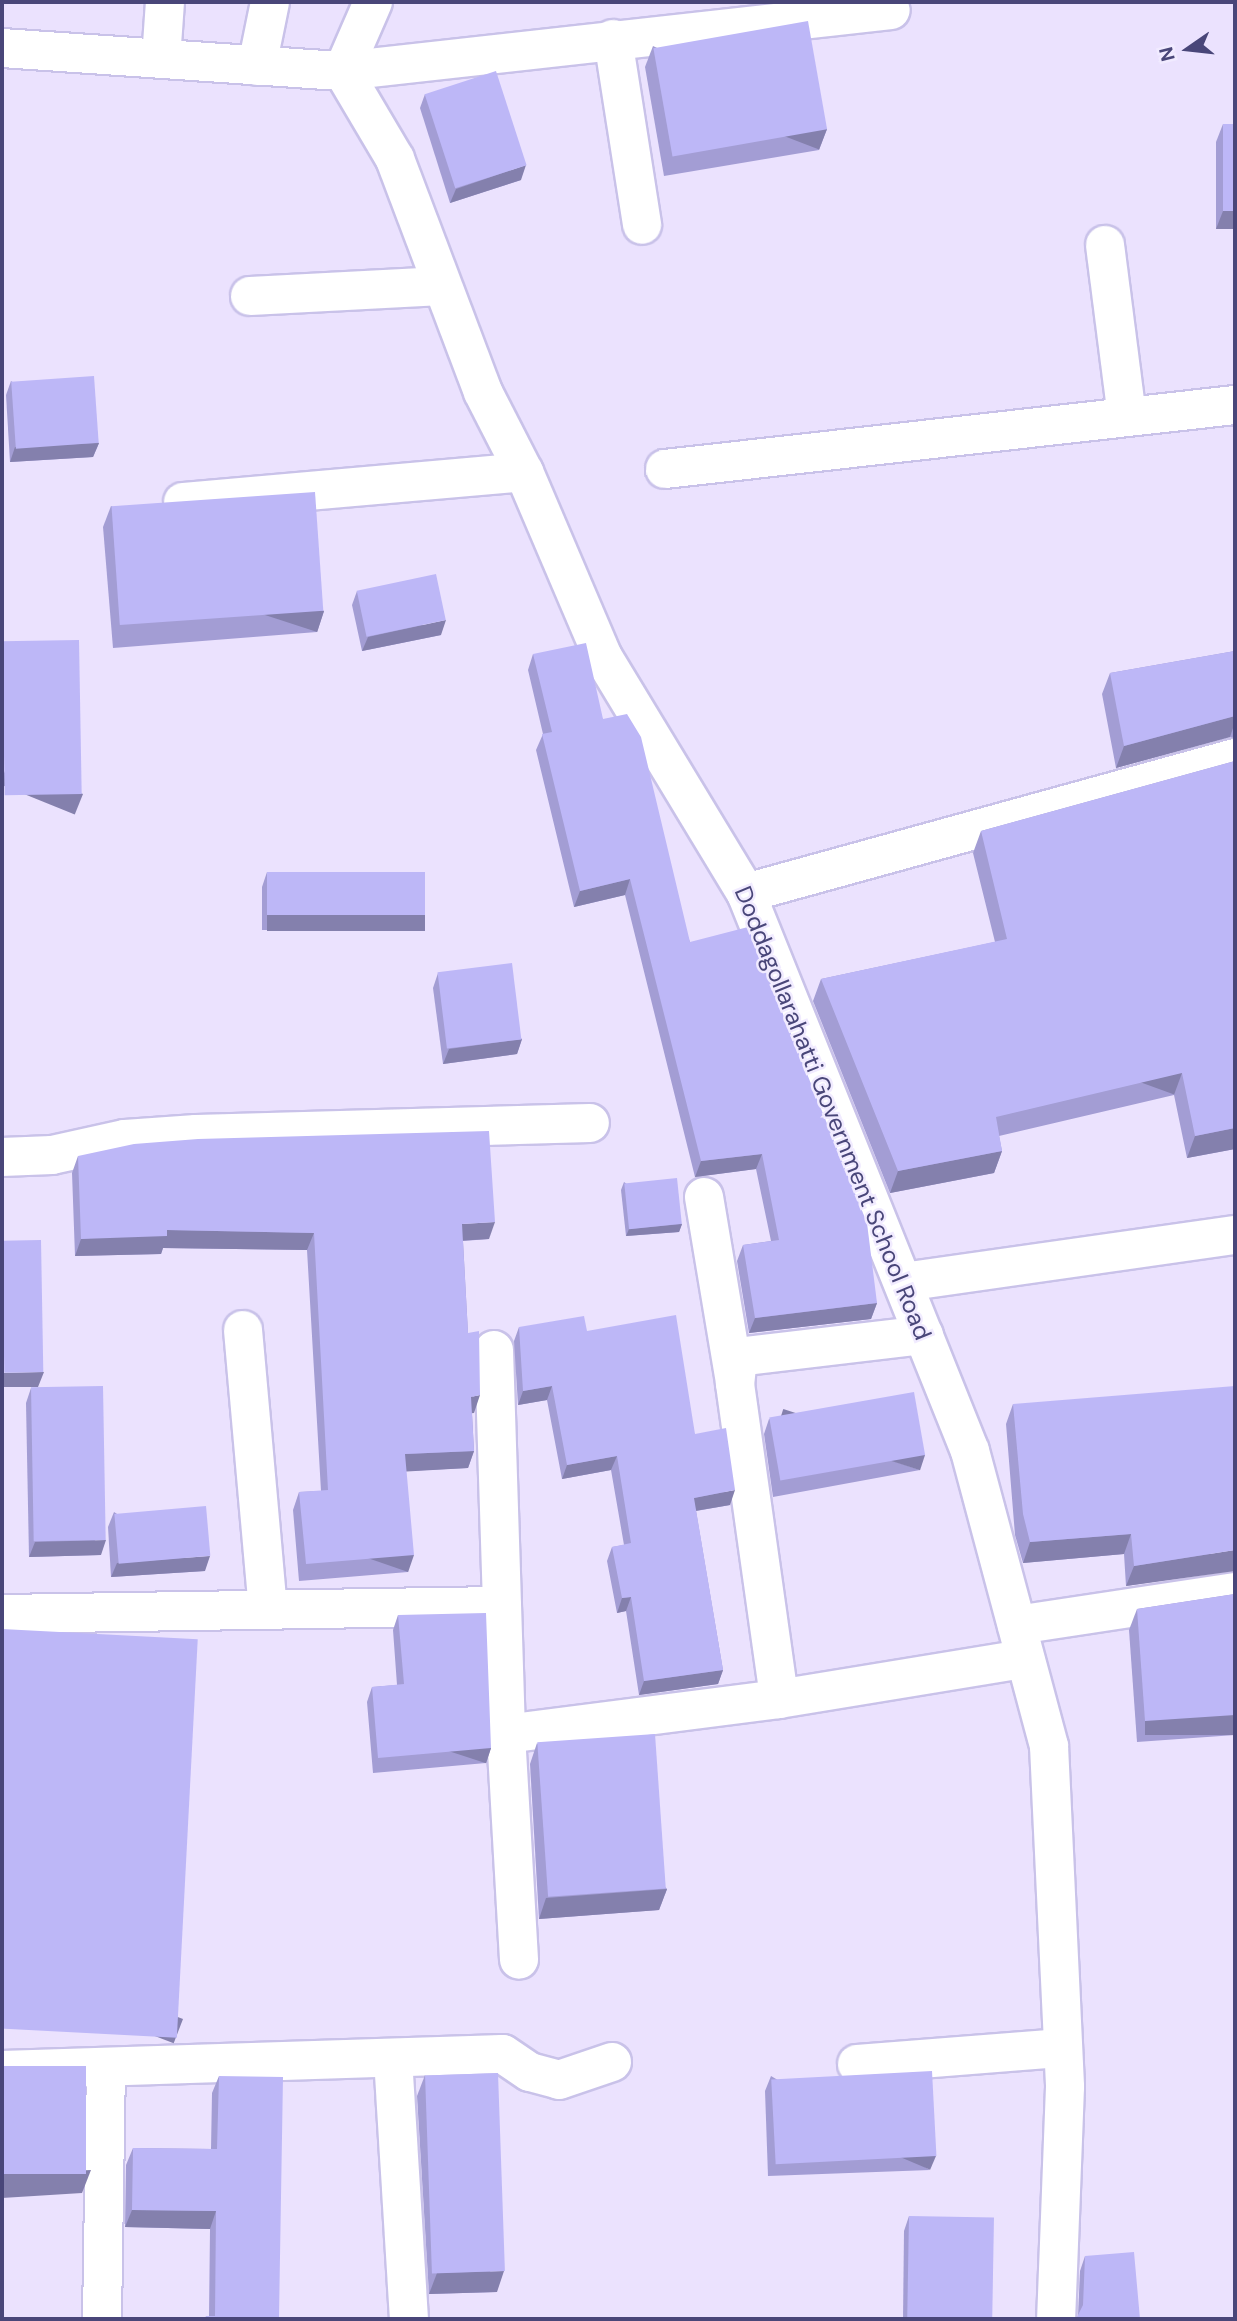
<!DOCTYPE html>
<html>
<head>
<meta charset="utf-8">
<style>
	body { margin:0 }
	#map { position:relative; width:1237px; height:2321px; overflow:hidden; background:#ebe2fe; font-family:"DM Sans",sans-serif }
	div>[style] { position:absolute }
	.roads { filter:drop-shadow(2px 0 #c9c2e9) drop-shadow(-2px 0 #c9c2e9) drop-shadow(0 2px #c9c2e9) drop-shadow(0 -2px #c9c2e9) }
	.minor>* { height:38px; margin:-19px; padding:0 19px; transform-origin:19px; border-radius:19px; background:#fff }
	.wall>* { inset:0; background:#a39dd4 }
	.shaded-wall>* { inset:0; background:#8480ad; transform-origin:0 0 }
	.building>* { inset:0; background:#bdb7f7; transform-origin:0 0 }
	span { translate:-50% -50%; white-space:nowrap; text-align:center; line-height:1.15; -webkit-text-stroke:5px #f1ebff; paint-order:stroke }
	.street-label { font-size:24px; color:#494679 }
	.frame { position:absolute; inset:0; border:4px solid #494679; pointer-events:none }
	.north { position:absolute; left:1153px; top:14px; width:70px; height:70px; -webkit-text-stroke:5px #f1ebff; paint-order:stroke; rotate:256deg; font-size:19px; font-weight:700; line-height:28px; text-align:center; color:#494679 }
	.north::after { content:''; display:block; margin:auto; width:24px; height:32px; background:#494679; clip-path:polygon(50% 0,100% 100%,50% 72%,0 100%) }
</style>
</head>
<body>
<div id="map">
	<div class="roads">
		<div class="minor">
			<div style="left:373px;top:2px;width:75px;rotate:113.5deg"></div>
			<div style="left:343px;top:71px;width:551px;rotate:-6.35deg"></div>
			<div style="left:613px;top:39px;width:188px;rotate:81.1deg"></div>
			<div style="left:2px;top:48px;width:342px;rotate:3.9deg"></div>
			<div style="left:343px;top:71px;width:102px;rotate:59.4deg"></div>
			<div style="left:395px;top:159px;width:249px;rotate:69.3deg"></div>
			<div style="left:483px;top:392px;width:90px;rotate:62.9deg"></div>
			<div style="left:524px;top:472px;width:201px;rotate:66.9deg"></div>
			<div style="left:603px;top:657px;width:276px;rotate:58.8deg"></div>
			<div style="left:746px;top:893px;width:601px;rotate:68.13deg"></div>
			<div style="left:970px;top:1451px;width:305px;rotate:75deg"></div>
			<div style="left:1049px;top:1746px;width:341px;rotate:87.3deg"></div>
			<div style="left:1065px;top:2087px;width:232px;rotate:92.2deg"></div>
			<div style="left:161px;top:59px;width:57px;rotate:-86deg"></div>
			<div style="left:257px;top:66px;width:65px;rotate:-78.5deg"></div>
			<div style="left:1105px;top:245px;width:173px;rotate:82.7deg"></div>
			<div style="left:250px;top:296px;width:192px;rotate:-3deg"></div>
			<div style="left:665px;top:469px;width:574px;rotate:-6.41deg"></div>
			<div style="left:183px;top:502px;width:342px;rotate:-5deg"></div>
			<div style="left:746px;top:893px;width:507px;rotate:-15.43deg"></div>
			<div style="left:2px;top:1157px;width:50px;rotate:-2.3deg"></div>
			<div style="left:52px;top:1155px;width:75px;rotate:-12.4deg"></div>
			<div style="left:125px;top:1139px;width:71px;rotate:-4deg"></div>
			<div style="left:196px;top:1134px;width:394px;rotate:-1.6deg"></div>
			<div style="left:704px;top:1197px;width:188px;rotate:80.5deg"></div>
			<div style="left:904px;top:1282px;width:334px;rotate:-8.1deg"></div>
			<div style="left:243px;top:1330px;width:280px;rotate:84.9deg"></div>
			<div style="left:924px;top:1335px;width:187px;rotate:173.3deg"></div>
			<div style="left:738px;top:1357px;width:27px;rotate:96deg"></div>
			<div style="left:735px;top:1384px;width:318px;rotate:82deg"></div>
			<div style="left:779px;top:1699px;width:248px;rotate:-9.3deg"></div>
			<div style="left:494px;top:1350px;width:384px;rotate:88.2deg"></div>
			<div style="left:506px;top:1734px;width:226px;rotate:86.7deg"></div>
			<div style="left:2px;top:1614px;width:500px;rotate:-0.92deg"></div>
			<div style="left:1017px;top:1625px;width:220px;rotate:-8.6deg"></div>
			<div style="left:506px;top:1734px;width:275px;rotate:-7.3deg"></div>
			<div style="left:393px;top:2058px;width:261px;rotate:86.5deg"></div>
			<div style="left:857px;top:2064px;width:206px;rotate:-4.5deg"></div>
			<div style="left:2px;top:2070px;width:501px;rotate:-1.83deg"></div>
			<div style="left:503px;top:2054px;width:32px;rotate:34deg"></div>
			<div style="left:530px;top:2072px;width:30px;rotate:15deg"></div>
			<div style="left:559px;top:2080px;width:56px;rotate:-18.8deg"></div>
			<div style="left:102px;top:2319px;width:250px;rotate:-89.1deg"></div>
		</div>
	</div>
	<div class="wall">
		<div style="clip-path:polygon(653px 46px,827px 129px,819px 150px,664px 176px,645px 67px)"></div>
		<div style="clip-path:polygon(425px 94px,521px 180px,450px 203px,420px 108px)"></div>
		<div style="clip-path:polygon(1223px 124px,1235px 229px,1216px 229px,1216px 142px)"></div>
		<div style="clip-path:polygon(11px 381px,99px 443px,93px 457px,10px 462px,6px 395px)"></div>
		<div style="clip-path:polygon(111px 506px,324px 611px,317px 632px,113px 648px,103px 527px)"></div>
		<div style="clip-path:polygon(357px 591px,441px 635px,362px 651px,352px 605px)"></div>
		<div style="clip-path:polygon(1235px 651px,1235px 738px,1230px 737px,1116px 768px,1102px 694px,1110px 673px)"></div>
		<div style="clip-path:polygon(533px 654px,603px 719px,690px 942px,877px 1303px,871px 1319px,749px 1333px,737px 1261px,743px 1245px,771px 1241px,756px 1169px,695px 1177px,625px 895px,574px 907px,536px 750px,543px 734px,528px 670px)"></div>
		<div style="clip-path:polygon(1235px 761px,1235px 1149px,1187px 1158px,1174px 1095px,999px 1136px,1002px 1151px,994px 1173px,890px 1193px,813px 1001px,821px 979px,995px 942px,973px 853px,981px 831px)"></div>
		<div style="clip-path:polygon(267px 872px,419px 930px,262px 930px,262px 887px)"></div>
		<div style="clip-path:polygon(438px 973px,522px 1039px,517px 1054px,443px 1064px,433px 988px)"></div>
		<div style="clip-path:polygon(78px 1156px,489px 1239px,463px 1241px,468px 1333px,474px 1413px,472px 1413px,474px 1451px,468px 1468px,406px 1471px,408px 1572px,299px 1581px,293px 1510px,299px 1492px,321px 1491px,307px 1250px,163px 1248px,161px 1254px,75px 1256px,72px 1173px)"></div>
		<div style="clip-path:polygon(624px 1182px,682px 1224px,679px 1232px,626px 1236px,621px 1190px)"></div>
		<div style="clip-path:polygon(519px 1327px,587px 1331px,695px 1434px,730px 1505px,696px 1511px,723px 1670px,718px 1684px,639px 1695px,626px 1611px,617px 1613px,607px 1561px,612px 1547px,624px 1545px,611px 1470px,562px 1479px,547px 1400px,518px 1405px,514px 1341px)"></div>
		<div style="clip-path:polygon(31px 1388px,101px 1555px,29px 1557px,26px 1403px)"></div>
		<div style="clip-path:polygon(1013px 1404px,1232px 1570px,1126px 1586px,1124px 1554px,1023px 1563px,1015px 1535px,1006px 1424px)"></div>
		<div style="clip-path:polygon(769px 1419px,920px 1470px,773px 1497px,764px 1434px)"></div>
		<div style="clip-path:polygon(114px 1512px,205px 1571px,111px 1577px,108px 1527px)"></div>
		<div style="clip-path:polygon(1235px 1594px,1235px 1735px,1137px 1742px,1129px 1630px,1137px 1609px)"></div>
		<div style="clip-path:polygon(398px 1615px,491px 1748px,486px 1763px,373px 1773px,367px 1702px,372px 1687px,397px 1685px,393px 1630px)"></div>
		<div style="clip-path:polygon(537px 1743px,667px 1889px,659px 1910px,539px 1919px,530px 1764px)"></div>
		<div style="clip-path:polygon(425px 2075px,497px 2292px,429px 2294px,417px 2096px)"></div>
		<div style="clip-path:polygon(219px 2076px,279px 2317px,357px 2319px,205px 2319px,206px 2316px,209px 2316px,210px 2229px,125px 2227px,126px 2165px,133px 2148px,211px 2149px,212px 2093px)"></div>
		<div style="clip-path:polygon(771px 2076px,930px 2170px,768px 2176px,765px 2091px)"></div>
		<div style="clip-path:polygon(909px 2216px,992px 2319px,903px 2319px,904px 2231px)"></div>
		<div style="clip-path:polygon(1085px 2256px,1140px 2319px,1078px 2316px,1080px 2271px)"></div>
	</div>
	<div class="shaded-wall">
		<div style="left:827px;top:129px;width:22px;height:157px;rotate:111deg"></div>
		<div style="clip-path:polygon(526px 165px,521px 180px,450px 203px,456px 189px)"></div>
		<div style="clip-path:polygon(1223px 211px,1235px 211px,1235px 229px,1216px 229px)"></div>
		<div style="clip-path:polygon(99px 443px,93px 457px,10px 462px,15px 447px)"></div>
		<div style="left:324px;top:611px;width:22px;height:205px;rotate:108deg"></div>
		<div style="clip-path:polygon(446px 620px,441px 635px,362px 651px,368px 637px)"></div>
		<div style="clip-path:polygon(1235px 716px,1235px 722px,1230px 737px,1116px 768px,1124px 746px)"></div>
		<div style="left:83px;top:794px;width:22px;height:81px;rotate:112deg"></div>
		<div style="clip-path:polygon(630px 879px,625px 895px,574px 907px,580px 891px)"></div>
		<div style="left:267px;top:915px;width:158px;height:16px"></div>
		<div style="clip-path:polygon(522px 1039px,517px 1054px,443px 1064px,449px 1049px)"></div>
		<div style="left:1182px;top:1073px;width:23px;height:191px;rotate:110deg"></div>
		<div style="clip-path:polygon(1235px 1128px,1235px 1149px,1187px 1158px,1195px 1136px)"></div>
		<div style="clip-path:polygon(1002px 1151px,994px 1173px,890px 1193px,898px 1171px)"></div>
		<div style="clip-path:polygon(762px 1154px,756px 1169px,695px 1177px,701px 1161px)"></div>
		<div style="clip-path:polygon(495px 1222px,489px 1239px,456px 1241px,462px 1224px)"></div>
		<div style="clip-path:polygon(682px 1224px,679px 1232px,626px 1236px,629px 1229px)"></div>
		<div style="clip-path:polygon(167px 1230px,314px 1233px,307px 1250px,163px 1248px,161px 1254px,75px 1256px,81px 1239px)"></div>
		<div style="clip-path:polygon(877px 1303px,871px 1319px,749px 1333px,755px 1318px)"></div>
		<div style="clip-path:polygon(44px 1372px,38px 1387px,2px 1387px,2px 1373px)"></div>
		<div style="clip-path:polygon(552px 1386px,547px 1400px,518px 1405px,523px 1391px)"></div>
		<div style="clip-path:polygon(480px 1395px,474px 1413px,465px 1414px,471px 1397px)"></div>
		<div style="clip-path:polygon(474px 1451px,468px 1468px,398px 1472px,405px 1454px)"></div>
		<div style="left:925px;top:1455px;width:16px;height:149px;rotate:108deg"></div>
		<div style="clip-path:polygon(617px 1456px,611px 1470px,562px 1479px,567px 1465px)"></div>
		<div style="clip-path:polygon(735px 1490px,730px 1505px,689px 1512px,694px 1498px)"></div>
		<div style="clip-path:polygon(1131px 1534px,1124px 1554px,1023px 1563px,1030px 1542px)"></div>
		<div style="clip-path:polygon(106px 1540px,101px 1555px,29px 1557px,35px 1542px)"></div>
		<div style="clip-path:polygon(1235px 1550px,1235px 1571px,1126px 1586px,1134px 1566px)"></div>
		<div style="left:414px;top:1555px;width:18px;height:108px;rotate:109deg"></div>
		<div style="clip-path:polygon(210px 1556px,205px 1571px,111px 1577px,117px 1563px)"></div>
		<div style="clip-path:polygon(631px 1597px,626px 1611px,617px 1613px,622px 1598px)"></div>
		<div style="clip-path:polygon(723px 1670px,718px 1684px,639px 1695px,644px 1681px)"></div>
		<div style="left:1235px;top:1715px;width:20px;height:90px;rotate:90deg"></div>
		<div style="left:491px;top:1748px;width:16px;height:113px;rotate:108deg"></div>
		<div style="clip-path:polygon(667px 1889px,659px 1910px,539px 1919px,546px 1898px)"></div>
		<div style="left:183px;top:2019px;width:26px;height:181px;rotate:111deg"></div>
		<div style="left:936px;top:2156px;width:15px;height:162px;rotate:113deg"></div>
		<div style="clip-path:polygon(91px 2170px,82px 2193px,2px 2198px,2px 2174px)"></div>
		<div style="clip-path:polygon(132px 2210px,216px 2211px,210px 2229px,125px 2227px)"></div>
		<div style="clip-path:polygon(504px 2271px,497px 2292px,429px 2294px,437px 2273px)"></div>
	</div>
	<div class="building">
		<div style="left:808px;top:21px;width:110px;height:157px;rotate:80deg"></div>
		<div style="left:496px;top:71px;width:99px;height:75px;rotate:72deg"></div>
		<div style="left:1223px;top:124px;width:12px;height:87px"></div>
		<div style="left:94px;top:376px;width:67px;height:83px;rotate:86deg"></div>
		<div style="left:315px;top:492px;width:119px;height:204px;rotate:86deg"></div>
		<div style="left:436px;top:574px;width:47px;height:81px;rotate:78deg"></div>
		<div style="left:79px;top:640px;width:154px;height:77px;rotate:89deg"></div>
		<div style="clip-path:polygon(586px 643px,603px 719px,627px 714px,641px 737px,690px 942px,748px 927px,867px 1223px,877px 1303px,755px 1318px,743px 1245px,779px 1240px,762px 1154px,701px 1161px,630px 879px,580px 891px,542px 734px,552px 732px,533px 654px)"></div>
		<div style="clip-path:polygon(1235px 651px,1235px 716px,1124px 746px,1110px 673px)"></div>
		<div style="clip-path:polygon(1235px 761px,1235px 1128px,1195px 1136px,1182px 1073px,996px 1117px,1002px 1151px,898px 1171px,821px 979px,1007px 939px,981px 831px)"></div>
		<div style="left:267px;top:872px;width:158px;height:43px"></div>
		<div style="left:512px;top:963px;width:77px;height:75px;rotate:83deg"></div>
		<div style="clip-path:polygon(489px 1131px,495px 1222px,462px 1224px,468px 1333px,479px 1331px,480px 1395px,471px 1397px,474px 1451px,405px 1454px,414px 1555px,306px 1564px,299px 1492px,328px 1490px,314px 1233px,167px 1230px,167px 1236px,81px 1239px,78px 1156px,134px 1144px,198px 1139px)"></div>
		<div style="left:677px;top:1178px;width:46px;height:53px;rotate:84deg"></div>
		<div style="left:41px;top:1240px;width:132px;height:39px;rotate:89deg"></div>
		<div style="clip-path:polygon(676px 1315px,695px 1434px,726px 1428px,735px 1490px,694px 1498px,723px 1670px,644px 1681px,631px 1597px,622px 1598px,612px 1547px,631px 1543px,617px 1456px,567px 1465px,552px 1386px,523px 1391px,519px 1327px,584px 1316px,587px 1331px)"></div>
		<div style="left:103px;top:1386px;width:154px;height:72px;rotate:89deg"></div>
		<div style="clip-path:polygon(1235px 1386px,1235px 1550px,1134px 1566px,1131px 1534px,1030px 1542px,1023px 1514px,1013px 1404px)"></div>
		<div style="left:914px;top:1392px;width:64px;height:147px;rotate:80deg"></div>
		<div style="left:206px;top:1506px;width:50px;height:92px;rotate:85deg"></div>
		<div style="clip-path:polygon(1235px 1594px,1235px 1715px,1145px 1721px,1137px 1609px)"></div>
		<div style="clip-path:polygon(486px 1613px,491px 1748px,378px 1758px,372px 1687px,404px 1684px,398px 1615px)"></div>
		<div style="left:2px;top:1629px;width:196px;height:399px;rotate:3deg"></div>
		<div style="left:655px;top:1734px;width:155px;height:118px;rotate:86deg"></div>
		<div style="left:2px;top:2066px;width:84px;height:108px"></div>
		<div style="left:932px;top:2071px;width:85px;height:161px;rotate:87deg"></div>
		<div style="left:498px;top:2073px;width:198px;height:73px;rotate:88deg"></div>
		<div style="clip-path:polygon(219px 2076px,283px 2077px,279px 2317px,357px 2319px,206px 2319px,206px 2316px,215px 2316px,216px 2211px,132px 2210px,133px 2148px,217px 2149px)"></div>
		<div style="left:909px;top:2216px;width:85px;height:103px;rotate:1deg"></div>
		<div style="clip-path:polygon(1134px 2252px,1140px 2319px,1076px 2319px,1083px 2305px,1085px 2256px)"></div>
	</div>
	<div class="street-label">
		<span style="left:833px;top:1113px;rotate:68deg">Doddagollarahatti Government School Road</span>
	</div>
	<div class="frame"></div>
	<div class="north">N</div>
</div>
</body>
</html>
